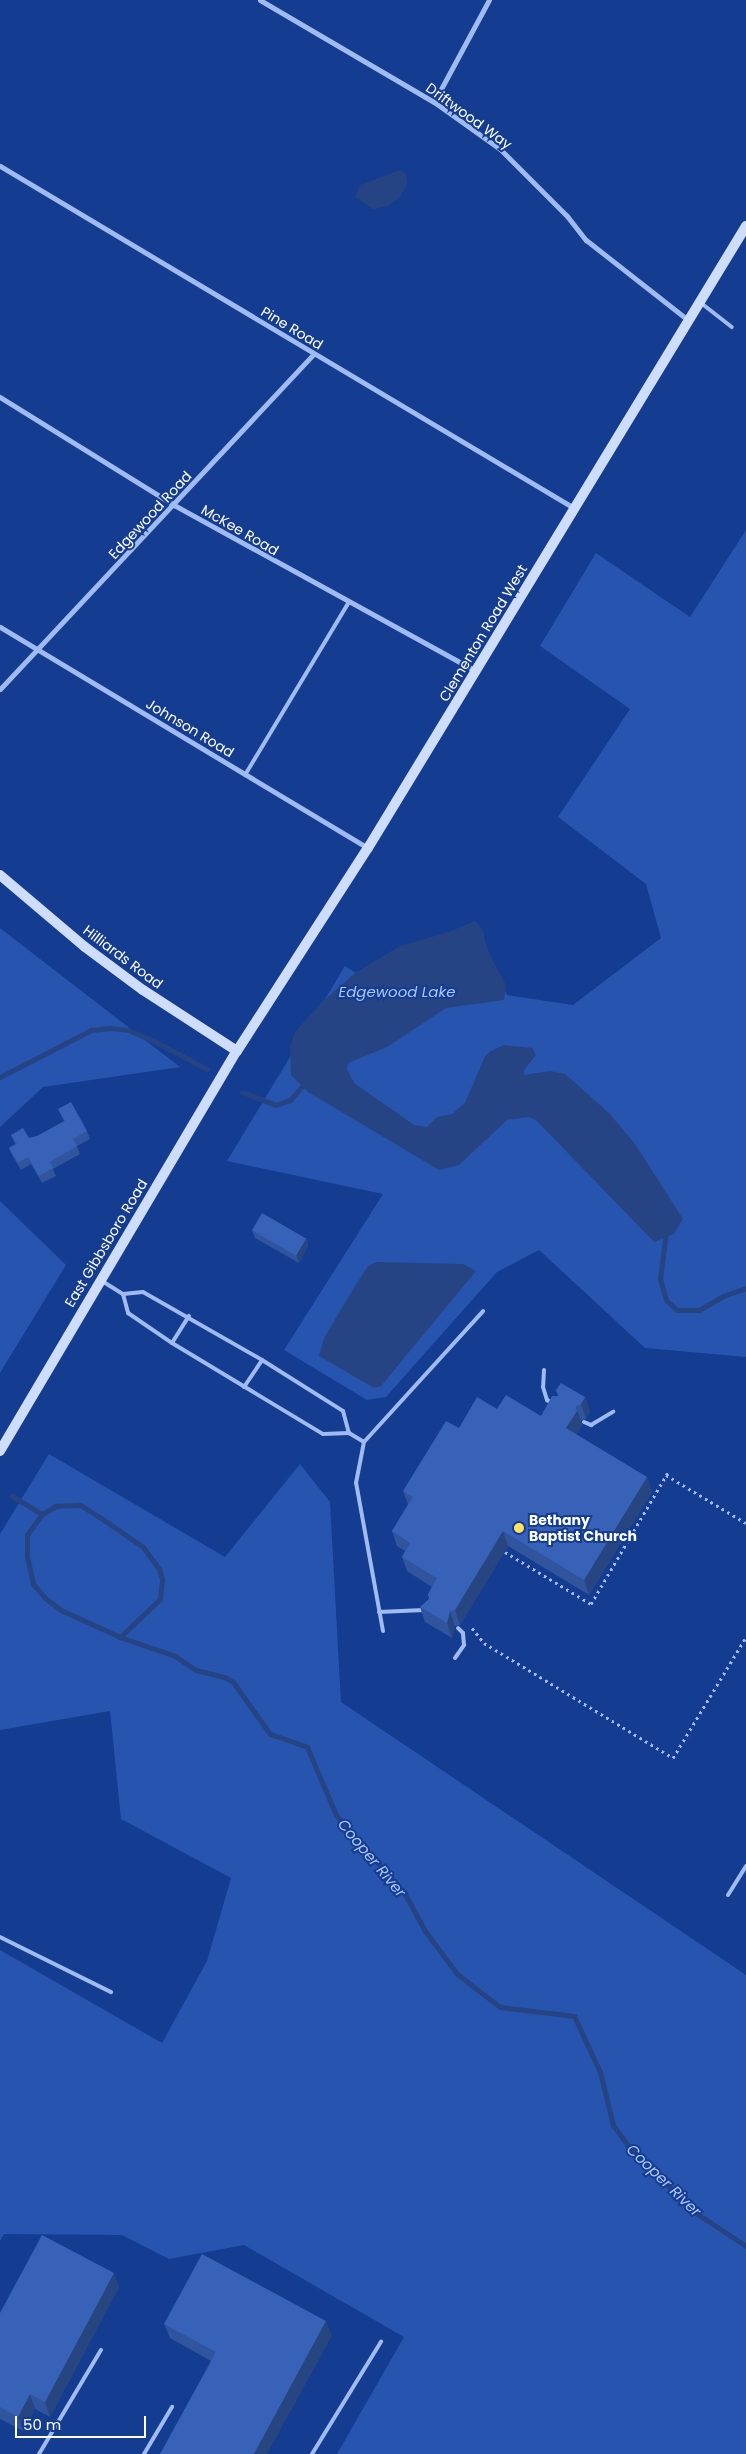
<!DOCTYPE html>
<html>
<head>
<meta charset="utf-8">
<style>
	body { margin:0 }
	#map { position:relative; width:746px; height:2454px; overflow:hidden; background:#143c90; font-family:Poppins,sans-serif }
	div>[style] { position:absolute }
	.green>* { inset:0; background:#2654af }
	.water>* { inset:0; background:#264483 }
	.stream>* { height:5px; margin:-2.5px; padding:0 2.5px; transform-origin:2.5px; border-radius:2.5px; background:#264483 }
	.path>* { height:3px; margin-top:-1.5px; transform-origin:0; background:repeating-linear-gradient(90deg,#a0bbf1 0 2.5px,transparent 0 6.5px) }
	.lane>* { height:4px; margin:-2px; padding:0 2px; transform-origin:2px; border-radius:2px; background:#a0bbf1 }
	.street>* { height:5px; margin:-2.5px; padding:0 2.5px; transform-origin:2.5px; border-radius:2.5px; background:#a0bbf1 }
	.secondary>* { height:10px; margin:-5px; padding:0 5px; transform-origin:5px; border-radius:5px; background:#cfddfc }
	.wall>* { inset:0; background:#30549d }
	.shaded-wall>* { inset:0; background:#274580 }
	.building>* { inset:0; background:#3862b7; transform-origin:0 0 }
	.dots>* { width:14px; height:14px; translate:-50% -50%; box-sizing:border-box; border:2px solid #143c90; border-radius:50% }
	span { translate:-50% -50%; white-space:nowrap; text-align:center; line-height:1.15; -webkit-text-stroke:4px #143c90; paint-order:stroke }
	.street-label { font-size:14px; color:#fff }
	.poi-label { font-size:14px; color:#fff; font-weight:700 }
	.left { translate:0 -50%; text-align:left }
	.water-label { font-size:15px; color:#acc6f8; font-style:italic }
	.scale { position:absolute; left:15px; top:2416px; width:131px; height:22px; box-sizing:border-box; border:2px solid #fff; border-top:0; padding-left:6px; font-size:15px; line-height:18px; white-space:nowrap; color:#fff; -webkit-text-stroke:4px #143c90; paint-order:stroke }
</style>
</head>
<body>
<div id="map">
	<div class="green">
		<div style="clip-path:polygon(746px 530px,746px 1357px,645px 1348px,539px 1250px,497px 1272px,386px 1397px,367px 1400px,284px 1350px,383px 1194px,227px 1161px,345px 966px,356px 973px,475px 921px,507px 995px,573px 1005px,661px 938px,646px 884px,558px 817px,630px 709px,540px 646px,596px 553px,690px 617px)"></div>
		<div style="clip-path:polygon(0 928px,180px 1067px,43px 1087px,0 1127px)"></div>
		<div style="clip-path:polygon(0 1201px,66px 1265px,0 1373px)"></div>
		<div style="clip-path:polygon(49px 1454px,225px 1557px,300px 1464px,330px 1502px,341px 1702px,746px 1975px,746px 2454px,337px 2454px,404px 2337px,244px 2245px,169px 2259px,122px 2235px,4px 2234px,0 2241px,0 1950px,162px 2043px,207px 1961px,231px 1878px,121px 1819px,110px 1711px,0 1730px,0 1534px)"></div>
	</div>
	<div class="water">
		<div style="clip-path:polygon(400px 170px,406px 174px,407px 183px,400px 197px,388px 206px,373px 209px,355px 197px,360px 185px)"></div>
		<div style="clip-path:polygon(475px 921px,483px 930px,487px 950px,506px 985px,504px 1000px,446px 1008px,387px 1047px,348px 1063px,347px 1069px,354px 1083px,414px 1125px,427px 1127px,437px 1117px,452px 1114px,465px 1103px,485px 1056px,491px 1051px,504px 1045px,532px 1048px,536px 1055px,524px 1070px,524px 1075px,550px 1071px,565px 1074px,609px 1113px,635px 1144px,683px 1219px,674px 1234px,654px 1242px,537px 1121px,529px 1117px,507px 1120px,459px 1165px,439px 1170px,308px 1092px,291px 1075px,290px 1046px,295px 1032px,321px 1003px,355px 973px,400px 946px,452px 931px)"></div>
		<div style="clip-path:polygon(376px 1262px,463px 1264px,476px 1271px,381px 1386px,374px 1388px,319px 1356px,324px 1338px,355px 1286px,368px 1266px)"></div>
	</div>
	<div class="stream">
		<div style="left:0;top:1077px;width:102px;rotate:-27.3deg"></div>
		<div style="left:91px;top:1030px;width:19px;rotate:-6deg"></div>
		<div style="left:110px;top:1028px;width:18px;rotate:6deg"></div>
		<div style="left:128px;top:1030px;width:26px;rotate:23deg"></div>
		<div style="left:152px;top:1040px;width:62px;rotate:27.8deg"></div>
		<div style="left:242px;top:1092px;width:36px;rotate:21deg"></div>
		<div style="left:276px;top:1105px;width:15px;rotate:-20deg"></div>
		<div style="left:290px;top:1100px;width:23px;rotate:-49deg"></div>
		<div style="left:666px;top:1232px;width:47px;rotate:97.3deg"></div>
		<div style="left:660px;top:1279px;width:22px;rotate:74deg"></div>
		<div style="left:666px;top:1300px;width:15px;rotate:42deg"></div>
		<div style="left:677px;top:1310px;width:22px"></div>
		<div style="left:699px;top:1310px;width:28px;rotate:-30deg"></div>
		<div style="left:723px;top:1296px;width:24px;rotate:-19deg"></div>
		<div style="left:12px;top:1496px;width:35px;rotate:31deg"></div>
		<div style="left:120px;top:1637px;width:55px;rotate:-43.5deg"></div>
		<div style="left:160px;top:1599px;width:20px;rotate:-84deg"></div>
		<div style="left:162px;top:1579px;width:10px;rotate:-107deg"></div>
		<div style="left:159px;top:1569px;width:27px;rotate:-126deg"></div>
		<div style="left:143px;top:1547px;width:51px;rotate:-145.4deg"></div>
		<div style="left:101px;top:1518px;width:25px;rotate:-148deg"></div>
		<div style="left:80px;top:1505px;width:24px;rotate:178deg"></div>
		<div style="left:56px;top:1506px;width:16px;rotate:150deg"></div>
		<div style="left:42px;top:1514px;width:26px;rotate:126deg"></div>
		<div style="left:27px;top:1535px;width:22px;rotate:90deg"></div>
		<div style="left:27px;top:1557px;width:28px;rotate:77deg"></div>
		<div style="left:33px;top:1584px;width:18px;rotate:49deg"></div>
		<div style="left:45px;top:1598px;width:20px;rotate:37deg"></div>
		<div style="left:61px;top:1610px;width:65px;rotate:24.6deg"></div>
		<div style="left:120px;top:1637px;width:58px;rotate:19.1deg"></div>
		<div style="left:175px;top:1656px;width:25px;rotate:34deg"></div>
		<div style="left:196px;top:1670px;width:30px;rotate:14deg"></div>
		<div style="left:225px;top:1677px;width:9px;rotate:32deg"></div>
		<div style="left:233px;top:1682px;width:64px;rotate:54.6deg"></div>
		<div style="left:270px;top:1734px;width:39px;rotate:19deg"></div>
		<div style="left:307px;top:1747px;width:74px;rotate:66.9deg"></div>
		<div style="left:336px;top:1815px;width:105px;rotate:48.9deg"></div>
		<div style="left:405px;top:1894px;width:42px;rotate:61.6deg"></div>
		<div style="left:425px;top:1931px;width:54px;rotate:53.3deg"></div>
		<div style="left:457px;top:1974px;width:54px;rotate:37.5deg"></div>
		<div style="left:500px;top:2007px;width:75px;rotate:6.9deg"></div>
		<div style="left:574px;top:2016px;width:62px;rotate:65.1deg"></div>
		<div style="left:600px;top:2072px;width:55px;rotate:76.2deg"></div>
		<div style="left:613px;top:2125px;width:31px;rotate:54deg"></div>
		<div style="left:631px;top:2150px;width:91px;rotate:44.1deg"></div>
		<div style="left:696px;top:2213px;width:60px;rotate:33.4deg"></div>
	</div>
	<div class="path">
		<div style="left:666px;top:1475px;width:93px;rotate:31deg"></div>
		<div style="left:505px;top:1552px;width:100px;rotate:31.2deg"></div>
		<div style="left:591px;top:1604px;width:153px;rotate:-59.7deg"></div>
		<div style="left:472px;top:1628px;width:19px;rotate:51deg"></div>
		<div style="left:484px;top:1643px;width:221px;rotate:31.3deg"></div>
		<div style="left:673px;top:1758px;width:141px;rotate:-58.9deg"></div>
	</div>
	<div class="lane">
		<div style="left:701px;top:303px;width:39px;rotate:38deg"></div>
		<div style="left:245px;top:775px;width:202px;rotate:-59deg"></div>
		<div style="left:102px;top:1281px;width:25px;rotate:32deg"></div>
		<div style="left:123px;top:1294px;width:20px;rotate:-6deg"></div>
		<div style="left:143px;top:1292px;width:137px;rotate:29.7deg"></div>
		<div style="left:262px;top:1360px;width:96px;rotate:32.2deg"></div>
		<div style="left:343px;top:1411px;width:23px;rotate:75deg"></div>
		<div style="left:123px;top:1294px;width:20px;rotate:75deg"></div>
		<div style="left:128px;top:1313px;width:53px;rotate:34.3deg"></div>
		<div style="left:172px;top:1343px;width:176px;rotate:31.1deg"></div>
		<div style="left:323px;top:1434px;width:26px;rotate:-2deg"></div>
		<div style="left:349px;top:1433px;width:17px;rotate:31deg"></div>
		<div style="left:172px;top:1343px;width:32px;rotate:-58deg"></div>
		<div style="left:544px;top:1370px;width:17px;rotate:93deg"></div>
		<div style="left:543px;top:1387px;width:14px;rotate:73deg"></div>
		<div style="left:547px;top:1400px;width:7px;rotate:27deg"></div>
		<div style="left:244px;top:1387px;width:32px;rotate:-56deg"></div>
		<div style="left:584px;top:1422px;width:8px;rotate:23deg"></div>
		<div style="left:591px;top:1425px;width:26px;rotate:-31deg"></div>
		<div style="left:379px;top:1612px;width:45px;rotate:-2.5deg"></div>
		<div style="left:383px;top:1631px;width:150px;rotate:-100.3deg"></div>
		<div style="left:356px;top:1483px;width:42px;rotate:-79deg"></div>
		<div style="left:364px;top:1442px;width:177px;rotate:-47.7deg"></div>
		<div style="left:455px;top:1658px;width:16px;rotate:-55deg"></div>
		<div style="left:464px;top:1645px;width:12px;rotate:-95deg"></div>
		<div style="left:463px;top:1633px;width:7px;rotate:-135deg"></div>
		<div style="left:728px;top:1895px;width:34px;rotate:-58deg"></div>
		<div style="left:0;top:1937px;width:124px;rotate:26.4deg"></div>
		<div style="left:39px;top:2454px;width:121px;rotate:-59.2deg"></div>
		<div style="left:144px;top:2454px;width:55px;rotate:-59.2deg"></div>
		<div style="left:312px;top:2454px;width:132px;rotate:-58.4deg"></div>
	</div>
	<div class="street">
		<div style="left:260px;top:0;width:202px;rotate:30.4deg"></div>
		<div style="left:434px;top:102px;width:81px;rotate:35.5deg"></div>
		<div style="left:500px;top:149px;width:95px;rotate:45deg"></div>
		<div style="left:567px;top:216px;width:31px;rotate:52deg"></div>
		<div style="left:586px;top:240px;width:130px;rotate:38.1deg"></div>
		<div style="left:434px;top:102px;width:116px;rotate:-61.7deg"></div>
		<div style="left:0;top:166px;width:668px;rotate:30.79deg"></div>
		<div style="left:0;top:397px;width:205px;rotate:31.8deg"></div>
		<div style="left:174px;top:505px;width:345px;rotate:28.8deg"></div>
		<div style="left:0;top:627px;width:429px;rotate:31deg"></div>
		<div style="left:0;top:689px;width:459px;rotate:-46.9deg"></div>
	</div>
	<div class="secondary">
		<div style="left:0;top:875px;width:111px;rotate:40.3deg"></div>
		<div style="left:85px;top:947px;width:72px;rotate:36.6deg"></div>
		<div style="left:143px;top:990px;width:112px;rotate:33deg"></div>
		<div style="left:0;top:1451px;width:465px;rotate:-59.4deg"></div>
		<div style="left:237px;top:1051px;width:242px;rotate:-57.2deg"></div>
		<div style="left:368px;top:848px;width:728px;rotate:-58.71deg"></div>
	</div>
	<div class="wall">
		<div style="clip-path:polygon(58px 1109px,87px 1131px,90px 1139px,77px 1146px,80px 1154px,53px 1169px,56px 1176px,42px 1183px,31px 1164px,21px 1170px,12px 1155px,9px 1148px,15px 1144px,11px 1135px,29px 1138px,37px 1136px,64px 1121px)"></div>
		<div style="clip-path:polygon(252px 1230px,306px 1238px,308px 1246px,299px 1263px,255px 1238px)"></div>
		<div style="clip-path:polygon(585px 1397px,590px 1412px,586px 1419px,581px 1420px,582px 1425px,576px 1435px,647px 1477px,652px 1492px,589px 1595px,508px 1546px,460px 1625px,455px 1626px,452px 1638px,425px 1622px,420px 1607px,429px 1599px,432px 1587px,407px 1571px,402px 1557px,405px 1551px,397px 1546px,392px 1531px,408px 1504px,403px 1491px,459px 1428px,497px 1409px,541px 1416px)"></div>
		<div style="clip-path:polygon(119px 2287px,50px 2417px,35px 2409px,23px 2431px,0 2419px,0 2313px)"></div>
		<div style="clip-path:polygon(164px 2324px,332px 2336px,211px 2361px,170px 2338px)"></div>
	</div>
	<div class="shaded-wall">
		<div style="clip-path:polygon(306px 1238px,308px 1246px,299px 1263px,296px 1255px)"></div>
		<div style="clip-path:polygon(585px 1397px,590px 1412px,586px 1419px,581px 1404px)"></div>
		<div style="clip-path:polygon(576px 1406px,582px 1425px,571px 1443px,566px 1428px)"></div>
		<div style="clip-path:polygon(647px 1477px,652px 1492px,589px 1595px,584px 1580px)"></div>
		<div style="clip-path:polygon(503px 1531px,508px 1546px,460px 1625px,455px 1610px)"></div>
		<div style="clip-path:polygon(450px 1611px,455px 1626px,452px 1638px,447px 1623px)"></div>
		<div style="clip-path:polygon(114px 2273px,119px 2287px,50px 2417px,45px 2402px)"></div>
		<div style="clip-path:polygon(326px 2321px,332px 2336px,267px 2454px,254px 2454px)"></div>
		<div style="clip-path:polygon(30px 2394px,35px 2409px,23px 2431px,18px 2417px)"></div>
	</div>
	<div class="building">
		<div style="clip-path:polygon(71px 1102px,87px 1131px,73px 1139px,77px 1146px,50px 1162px,53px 1168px,39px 1176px,28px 1157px,18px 1163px,9px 1148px,17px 1144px,11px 1135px,23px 1128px,29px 1138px,37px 1136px,65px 1121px,58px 1109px)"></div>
		<div style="left:262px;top:1213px;width:51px;height:20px;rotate:30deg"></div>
		<div style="clip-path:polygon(561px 1383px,585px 1397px,581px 1404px,576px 1406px,577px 1411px,566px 1428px,647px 1477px,584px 1580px,503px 1531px,455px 1610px,450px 1611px,447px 1623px,420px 1607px,429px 1599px,428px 1594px,437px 1578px,402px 1557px,410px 1543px,392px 1531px,413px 1497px,403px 1491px,446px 1421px,459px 1428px,477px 1397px,497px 1409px,506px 1395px,541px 1416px,552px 1396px,558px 1396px,556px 1390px)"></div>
		<div style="clip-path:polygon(42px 2235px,114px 2273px,45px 2402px,30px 2394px,18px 2417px,0 2407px,0 2313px)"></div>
		<div style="clip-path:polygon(202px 2254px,326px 2321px,254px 2454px,160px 2454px,216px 2352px,164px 2324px)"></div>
	</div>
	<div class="dots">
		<div style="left:519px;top:1528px;background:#ffe360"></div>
	</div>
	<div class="street-label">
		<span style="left:469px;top:116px;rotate:36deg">Driftwood Way</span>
		<span style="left:292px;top:328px;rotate:31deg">Pine Road</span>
		<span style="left:150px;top:515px;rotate:-47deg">Edgewood Road</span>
		<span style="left:240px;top:530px;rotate:30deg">McKee Road</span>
		<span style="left:483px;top:633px;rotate:-59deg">Clementon Road West</span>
		<span style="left:190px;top:728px;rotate:31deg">Johnson Road</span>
		<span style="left:123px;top:957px;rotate:37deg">Hilliards Road</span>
		<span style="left:106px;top:1243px;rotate:-59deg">East Gibbsboro Road</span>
	</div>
	<div class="poi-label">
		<span class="left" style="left:529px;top:1528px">Bethany<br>Baptist Church</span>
	</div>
	<div class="water-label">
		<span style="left:397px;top:992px">Edgewood Lake</span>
		<span style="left:372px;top:1858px;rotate:50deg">Cooper River</span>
		<span style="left:664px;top:2180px;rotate:44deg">Cooper River</span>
	</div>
	<div class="scale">50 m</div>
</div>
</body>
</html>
